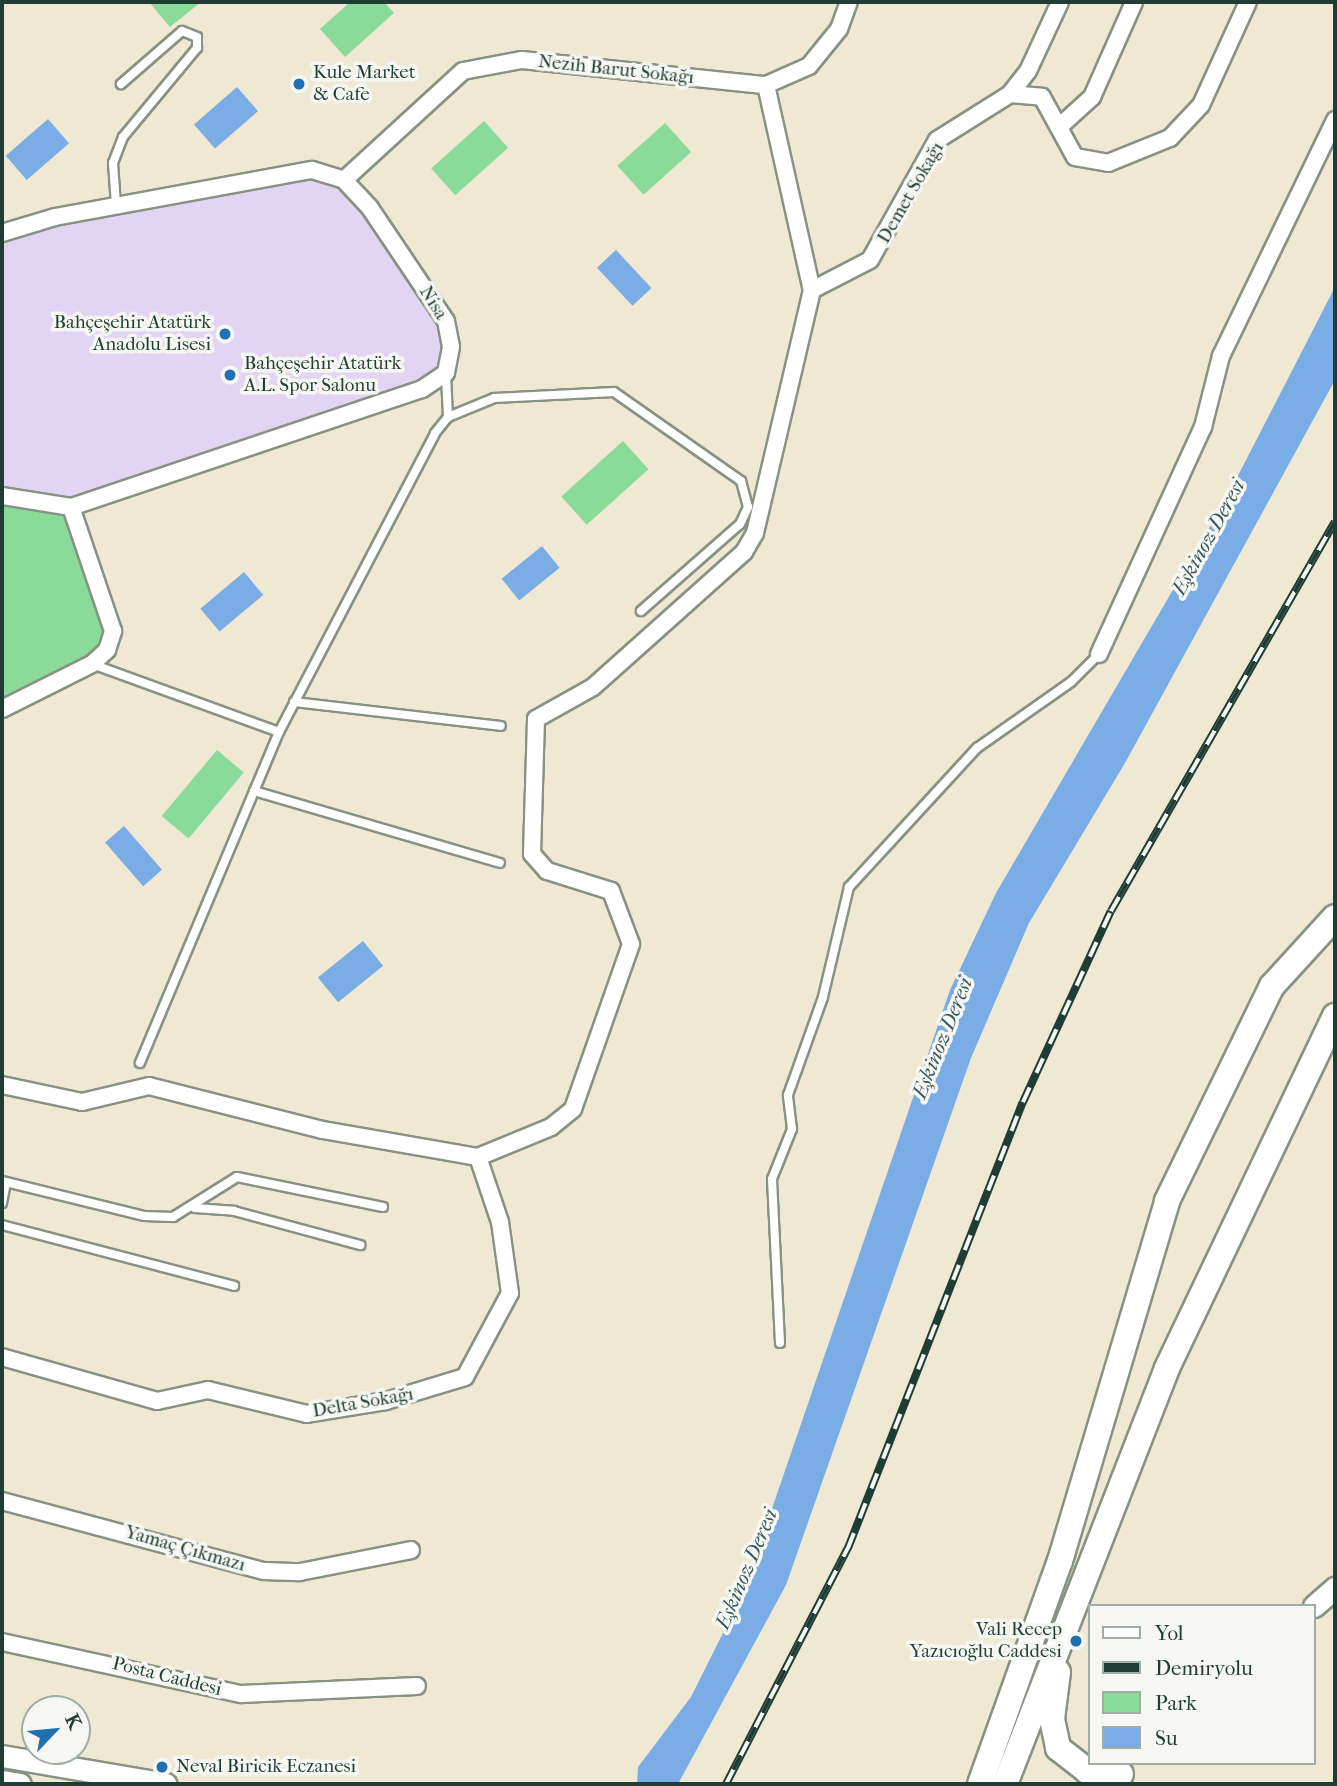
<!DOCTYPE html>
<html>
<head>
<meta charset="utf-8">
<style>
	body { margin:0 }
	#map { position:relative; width:1337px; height:1786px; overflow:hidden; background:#efe8d2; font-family:"IM FELL French Canon",serif }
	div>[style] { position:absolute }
	.built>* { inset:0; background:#e2d4f3 }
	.green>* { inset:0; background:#8ada99; transform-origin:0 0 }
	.water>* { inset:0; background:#7aace6; transform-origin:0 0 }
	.roads { filter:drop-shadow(2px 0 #879283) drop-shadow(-2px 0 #879283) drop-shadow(0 2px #879283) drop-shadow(0 -2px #879283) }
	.lane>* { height:8px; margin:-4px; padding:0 4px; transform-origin:4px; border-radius:4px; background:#fff }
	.street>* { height:16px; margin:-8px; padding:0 8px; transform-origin:8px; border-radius:8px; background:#fff }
	.secondary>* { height:21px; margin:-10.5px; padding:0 10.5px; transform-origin:10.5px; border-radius:10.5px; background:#fff }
	.primary>* { height:24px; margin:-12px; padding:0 12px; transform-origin:12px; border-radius:12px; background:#fff }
	.rail>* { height:8px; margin-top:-4px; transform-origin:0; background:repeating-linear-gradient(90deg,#f6f6f2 0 16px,#1f3d34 0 32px); box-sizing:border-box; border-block:2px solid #1f3d34 }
	.dots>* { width:19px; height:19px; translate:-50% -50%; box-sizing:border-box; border:4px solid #f6f6f2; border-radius:50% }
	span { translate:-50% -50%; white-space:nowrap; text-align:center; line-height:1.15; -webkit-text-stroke:7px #f6f6f2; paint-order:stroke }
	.street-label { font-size:19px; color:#1f3d34 }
	.poi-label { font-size:19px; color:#1f3d34 }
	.left { translate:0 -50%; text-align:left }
	.right { translate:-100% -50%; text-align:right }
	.water-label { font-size:21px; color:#365960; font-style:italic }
	.frame { position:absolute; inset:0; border:4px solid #1f3d34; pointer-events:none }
	.legend { position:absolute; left:1088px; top:1604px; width:228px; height:161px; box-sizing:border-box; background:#f6f6f2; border:2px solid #a0aca6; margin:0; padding:9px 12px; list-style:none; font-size:21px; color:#1f3d34 }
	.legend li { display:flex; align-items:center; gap:14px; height:35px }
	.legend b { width:35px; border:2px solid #a0aca6 }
	.north { position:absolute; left:21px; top:1695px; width:70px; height:70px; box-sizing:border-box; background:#f6f6f2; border:2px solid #a0aca6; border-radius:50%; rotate:64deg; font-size:19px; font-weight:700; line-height:28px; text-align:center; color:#1f3d34 }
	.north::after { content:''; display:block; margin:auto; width:24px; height:32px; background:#1f6fb2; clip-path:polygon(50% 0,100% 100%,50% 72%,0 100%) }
</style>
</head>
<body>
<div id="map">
	<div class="built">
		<div style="clip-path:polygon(278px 176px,344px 180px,446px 321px,446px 373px,71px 507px,2px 496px,2px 233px)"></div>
	</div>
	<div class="green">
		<div style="clip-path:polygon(149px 2px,201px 2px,170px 27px)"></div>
		<div style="clip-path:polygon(350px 2px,384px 2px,394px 13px,345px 57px,320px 29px)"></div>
		<div style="left:484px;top:121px;width:36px;height:71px;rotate:48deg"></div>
		<div style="left:665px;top:123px;width:39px;height:64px;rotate:48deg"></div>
		<div style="left:623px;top:441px;width:38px;height:83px;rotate:48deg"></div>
		<div style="clip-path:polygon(2px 496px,71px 507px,113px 631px,107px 650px,2px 709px)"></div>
		<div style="left:217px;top:750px;width:35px;height:86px;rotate:40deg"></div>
	</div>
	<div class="water">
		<div style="left:237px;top:87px;width:32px;height:57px;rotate:49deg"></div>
		<div style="left:48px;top:119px;width:32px;height:56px;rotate:49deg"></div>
		<div style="left:616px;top:250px;width:52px;height:26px;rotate:47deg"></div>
		<div style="clip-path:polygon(1335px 287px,1335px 380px,1125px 763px,1029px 923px,971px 1058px,786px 1585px,678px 1784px,637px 1784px,638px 1767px,691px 1697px,743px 1593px,950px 990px,996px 893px,1226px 499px)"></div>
		<div style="left:542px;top:546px;width:28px;height:52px;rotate:51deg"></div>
		<div style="left:244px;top:572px;width:30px;height:57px;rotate:50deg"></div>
		<div style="left:124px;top:826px;width:58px;height:25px;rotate:49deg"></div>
		<div style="left:363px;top:941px;width:32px;height:58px;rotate:51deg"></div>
	</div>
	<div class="roads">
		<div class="lane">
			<div style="left:116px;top:205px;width:42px;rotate:-94.1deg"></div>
			<div style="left:113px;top:163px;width:28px;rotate:-69deg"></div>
			<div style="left:123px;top:137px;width:116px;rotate:-50.3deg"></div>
			<div style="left:197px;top:48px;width:11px;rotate:-90deg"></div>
			<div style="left:197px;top:37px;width:16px;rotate:-158deg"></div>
			<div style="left:182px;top:31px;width:81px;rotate:139deg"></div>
			<div style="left:446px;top:375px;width:42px;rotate:87.3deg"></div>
			<div style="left:92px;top:664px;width:199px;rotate:20deg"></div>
			<div style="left:279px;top:732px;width:359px;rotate:112.8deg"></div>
			<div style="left:294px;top:702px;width:208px;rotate:6.6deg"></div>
			<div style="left:279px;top:732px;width:337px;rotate:-62.4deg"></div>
			<div style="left:435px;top:433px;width:21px;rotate:-51deg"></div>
			<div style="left:448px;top:417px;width:50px;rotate:-22.4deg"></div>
			<div style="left:494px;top:398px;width:120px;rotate:-2.9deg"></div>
			<div style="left:614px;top:392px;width:155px;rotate:35deg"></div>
			<div style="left:741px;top:481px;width:27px;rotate:75deg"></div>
			<div style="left:748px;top:507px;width:19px;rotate:115deg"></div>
			<div style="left:740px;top:524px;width:132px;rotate:138.7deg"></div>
			<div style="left:254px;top:791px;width:256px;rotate:16.3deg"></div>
			<div style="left:2px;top:1181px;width:146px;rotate:13.8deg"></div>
			<div style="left:144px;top:1216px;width:29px;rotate:2deg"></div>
			<div style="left:173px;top:1217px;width:75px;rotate:-32deg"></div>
			<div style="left:237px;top:1177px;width:149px;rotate:11.6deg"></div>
			<div style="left:2px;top:1203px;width:21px;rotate:-79deg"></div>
			<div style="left:195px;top:1208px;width:39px;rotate:4deg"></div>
			<div style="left:234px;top:1211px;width:131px;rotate:15.1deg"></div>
			<div style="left:2px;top:1225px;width:240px;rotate:14.7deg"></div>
			<div style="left:780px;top:1343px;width:164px;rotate:-92.8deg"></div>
			<div style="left:772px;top:1179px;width:54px;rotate:-68.2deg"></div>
			<div style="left:792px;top:1129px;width:34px;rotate:-97deg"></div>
			<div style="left:788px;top:1095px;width:104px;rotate:-70.3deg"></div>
			<div style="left:823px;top:997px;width:113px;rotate:-76.7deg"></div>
			<div style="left:849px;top:887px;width:189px;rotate:-47.4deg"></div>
			<div style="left:977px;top:748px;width:115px;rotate:-35.1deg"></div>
			<div style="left:1071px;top:682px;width:40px;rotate:-45deg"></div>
		</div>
		<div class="street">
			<div style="left:766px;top:85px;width:210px;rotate:77.4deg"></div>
			<div style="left:812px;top:290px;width:65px;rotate:-27.3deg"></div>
			<div style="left:870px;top:260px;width:137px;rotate:-60.8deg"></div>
			<div style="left:937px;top:140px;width:86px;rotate:-32.2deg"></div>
			<div style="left:1010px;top:94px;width:29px;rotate:-52deg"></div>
			<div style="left:1028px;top:71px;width:76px;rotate:-65.1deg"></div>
			<div style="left:1010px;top:94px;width:32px;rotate:5deg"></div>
			<div style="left:1042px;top:97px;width:68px;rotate:61.2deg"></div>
			<div style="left:1075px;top:157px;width:34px;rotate:10deg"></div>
			<div style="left:1108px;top:163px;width:67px;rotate:-22deg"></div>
			<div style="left:1170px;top:138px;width:45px;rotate:-46.8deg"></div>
			<div style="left:1201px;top:105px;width:113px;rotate:-65.5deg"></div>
			<div style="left:1059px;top:127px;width:45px;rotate:-42.3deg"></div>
			<div style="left:1092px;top:97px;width:104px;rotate:-66.1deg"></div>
			<div style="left:344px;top:180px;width:161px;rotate:-42.5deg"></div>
			<div style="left:463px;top:71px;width:60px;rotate:-10.6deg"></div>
			<div style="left:522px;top:60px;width:245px;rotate:5.9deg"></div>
			<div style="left:766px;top:85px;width:47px;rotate:-23.8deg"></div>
			<div style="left:809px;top:66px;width:48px;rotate:-51deg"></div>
			<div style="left:839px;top:29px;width:29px;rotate:-70deg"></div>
			<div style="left:2px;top:233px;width:55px;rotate:-16.8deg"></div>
			<div style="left:55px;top:217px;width:261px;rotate:-10.4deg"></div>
			<div style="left:312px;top:170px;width:34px;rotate:17deg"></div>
			<div style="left:344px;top:180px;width:38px;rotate:47deg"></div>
			<div style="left:370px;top:208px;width:136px;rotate:56.1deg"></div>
			<div style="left:446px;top:321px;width:26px;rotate:79deg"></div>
			<div style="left:451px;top:347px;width:26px;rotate:101deg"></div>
			<div style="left:446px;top:373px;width:29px;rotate:146deg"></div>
			<div style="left:422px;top:389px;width:370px;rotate:161.4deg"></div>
			<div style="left:71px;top:507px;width:70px;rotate:-170.9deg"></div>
			<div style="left:1099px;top:654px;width:250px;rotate:-65.4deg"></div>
			<div style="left:1203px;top:427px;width:73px;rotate:-75.8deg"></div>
			<div style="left:1221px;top:356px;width:262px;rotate:-64.2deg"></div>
			<div style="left:2px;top:709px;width:101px;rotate:-26.6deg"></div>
			<div style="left:92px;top:664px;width:21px;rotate:-43deg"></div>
			<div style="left:107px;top:650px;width:20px;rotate:-72deg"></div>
			<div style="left:113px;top:631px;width:131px;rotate:-108.7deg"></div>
			<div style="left:2px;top:1085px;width:82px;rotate:12deg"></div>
			<div style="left:82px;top:1102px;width:69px;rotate:-13.4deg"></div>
			<div style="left:149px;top:1086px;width:179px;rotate:14.2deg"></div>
			<div style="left:323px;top:1130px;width:157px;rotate:9.9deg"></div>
			<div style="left:478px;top:1157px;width:69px;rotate:71.3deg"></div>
			<div style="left:500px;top:1222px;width:72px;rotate:82deg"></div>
			<div style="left:510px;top:1293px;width:95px;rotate:118.2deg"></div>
			<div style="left:465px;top:1377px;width:83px;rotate:163.1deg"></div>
			<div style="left:386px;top:1401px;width:80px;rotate:170.7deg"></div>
			<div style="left:307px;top:1414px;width:102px;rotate:-166.4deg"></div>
			<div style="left:208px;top:1390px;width:52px;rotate:167.8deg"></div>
			<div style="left:157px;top:1401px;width:161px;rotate:-164.2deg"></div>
			<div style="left:478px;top:1157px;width:79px;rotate:-22.3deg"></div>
			<div style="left:551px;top:1127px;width:28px;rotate:-39deg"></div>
			<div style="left:573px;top:1109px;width:175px;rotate:-70.6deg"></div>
			<div style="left:631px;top:944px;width:57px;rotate:-110.7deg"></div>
			<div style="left:611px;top:891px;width:67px;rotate:-162.6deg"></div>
			<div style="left:547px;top:871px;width:23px;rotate:-131deg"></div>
			<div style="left:532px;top:854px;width:135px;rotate:-88.3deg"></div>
			<div style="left:536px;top:719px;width:65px;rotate:-29.3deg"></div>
			<div style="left:593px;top:687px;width:203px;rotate:-41.8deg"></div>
			<div style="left:744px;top:552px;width:22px;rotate:-60deg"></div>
			<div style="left:755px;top:533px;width:250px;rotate:-76.8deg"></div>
			<div style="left:2px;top:1501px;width:271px;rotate:15deg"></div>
			<div style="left:264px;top:1571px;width:36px;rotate:2deg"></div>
			<div style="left:300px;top:1572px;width:113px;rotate:-11.2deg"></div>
			<div style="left:2px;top:1642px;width:245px;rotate:12.3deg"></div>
			<div style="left:241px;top:1694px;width:176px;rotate:-2.6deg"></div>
		</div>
		<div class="secondary">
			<div style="left:1314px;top:1606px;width:28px;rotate:-41deg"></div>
			<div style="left:2px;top:1756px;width:166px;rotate:9.7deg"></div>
			<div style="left:2px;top:1781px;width:18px;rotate:9deg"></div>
		</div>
		<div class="primary">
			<div style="left:1058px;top:1672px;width:47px;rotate:97.3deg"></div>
			<div style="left:1052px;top:1719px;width:30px;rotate:78deg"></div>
			<div style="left:1058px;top:1748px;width:37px;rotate:38deg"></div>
			<div style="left:1087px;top:1771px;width:34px;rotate:5deg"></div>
			<div style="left:980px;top:1784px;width:237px;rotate:-70.3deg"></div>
			<div style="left:1060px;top:1561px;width:376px;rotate:-73.4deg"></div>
			<div style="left:1167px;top:1201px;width:239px;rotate:-64deg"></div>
			<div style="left:1272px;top:986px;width:93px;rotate:-47.6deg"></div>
			<div style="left:1005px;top:1784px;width:446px;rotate:-68.7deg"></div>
			<div style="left:1167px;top:1368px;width:390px;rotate:-64.5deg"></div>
		</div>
	</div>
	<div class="rail">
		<div style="left:726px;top:1784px;width:266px;rotate:-62.7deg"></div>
		<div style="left:848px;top:1548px;width:479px;rotate:-68.6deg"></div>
		<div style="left:1023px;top:1102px;width:210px;rotate:-65.3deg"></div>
		<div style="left:1111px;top:911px;width:449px;rotate:-60.1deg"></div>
	</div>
	<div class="dots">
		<div style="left:299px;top:84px;background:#1f6fb2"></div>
		<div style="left:225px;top:334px;background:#1f6fb2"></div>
		<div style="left:230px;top:375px;background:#1f6fb2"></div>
		<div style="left:1076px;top:1641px;background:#1f6fb2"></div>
		<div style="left:162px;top:1767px;background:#1f6fb2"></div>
	</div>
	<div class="street-label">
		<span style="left:616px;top:70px;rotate:6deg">Nezih Barut Sokağı</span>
		<span style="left:911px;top:193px;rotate:-60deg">Demet Sokağı</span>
		<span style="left:433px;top:303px;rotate:58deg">Nisa</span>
		<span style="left:363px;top:1403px;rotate:-10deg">Delta Sokağı</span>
		<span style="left:185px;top:1549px;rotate:16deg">Yamaç Çıkmazı</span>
		<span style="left:167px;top:1677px;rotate:14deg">Posta Caddesi</span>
	</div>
	<div class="poi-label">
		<span class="left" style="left:313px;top:84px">Kule Market<br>&amp; Cafe</span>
		<span class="right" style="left:211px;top:334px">Bahçeşehir Atatürk<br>Anadolu Lisesi</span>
		<span class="left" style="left:244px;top:375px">Bahçeşehir Atatürk<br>A.L. Spor Salonu</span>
		<span class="right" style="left:1062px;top:1641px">Vali Recep<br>Yazıcıoğlu Caddesi</span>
		<span class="left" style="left:176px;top:1767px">Neval Biricik Eczanesi</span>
	</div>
	<div class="water-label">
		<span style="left:1208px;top:537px;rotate:-61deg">Eşkinoz Deresi</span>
		<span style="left:942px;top:1038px;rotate:-68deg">Eşkinoz Deresi</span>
		<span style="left:746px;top:1569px;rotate:-67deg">Eşkinoz Deresi</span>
	</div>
	<div class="frame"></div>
	<ul class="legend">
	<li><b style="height:9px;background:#fff"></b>Yol</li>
	<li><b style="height:9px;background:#1f3d34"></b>Demiryolu</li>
	<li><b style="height:19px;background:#8ada99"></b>Park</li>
	<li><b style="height:19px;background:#7aace6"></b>Su</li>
	</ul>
	<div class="north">K</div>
</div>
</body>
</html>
